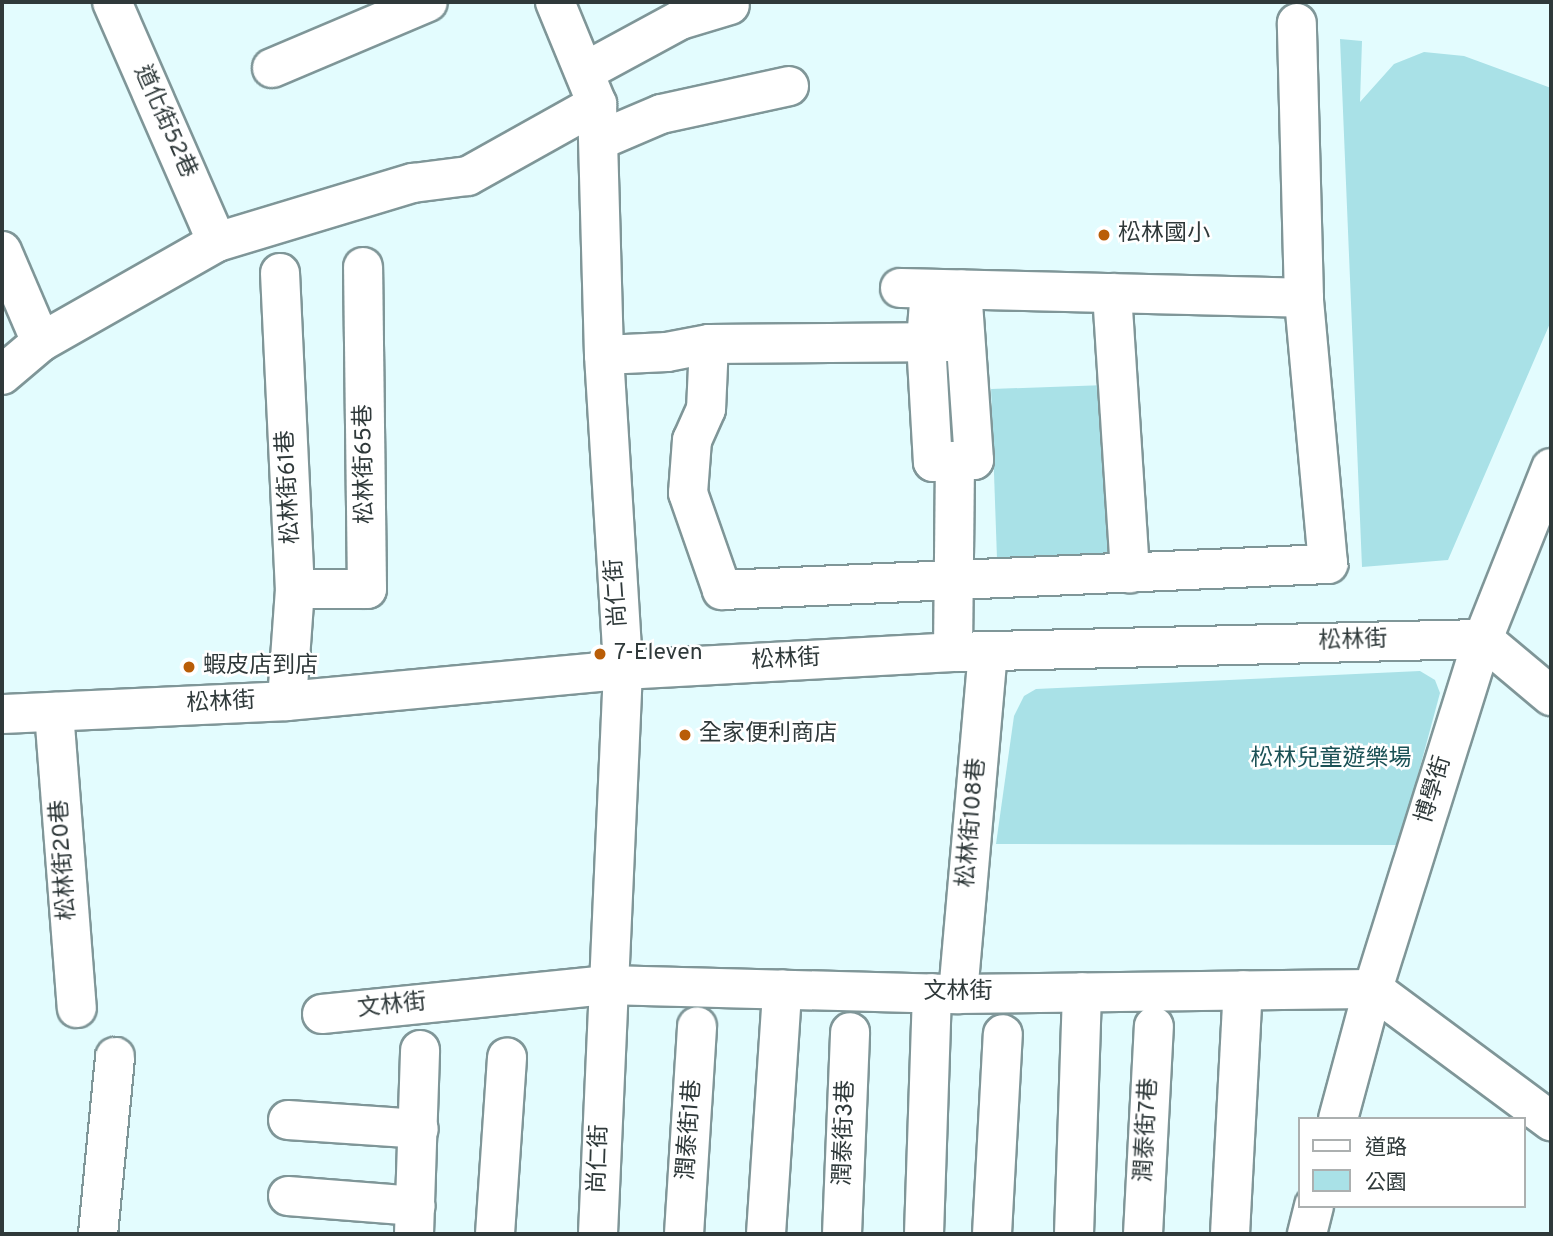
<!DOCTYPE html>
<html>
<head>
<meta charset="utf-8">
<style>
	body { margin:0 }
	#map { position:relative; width:1553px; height:1236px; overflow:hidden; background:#e3fcfe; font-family:Overpass,"Noto Sans TC",sans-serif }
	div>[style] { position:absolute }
	.green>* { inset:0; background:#a9e1e7; transform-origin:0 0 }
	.roads { filter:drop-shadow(2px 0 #7f9698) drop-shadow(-2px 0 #7f9698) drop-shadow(0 2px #7f9698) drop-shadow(0 -2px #7f9698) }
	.minor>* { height:38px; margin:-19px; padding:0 19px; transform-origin:19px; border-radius:19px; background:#fff }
	.dots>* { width:19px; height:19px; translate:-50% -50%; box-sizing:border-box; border:4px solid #fff; border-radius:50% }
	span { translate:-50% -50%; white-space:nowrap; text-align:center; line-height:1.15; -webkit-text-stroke:5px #fff; paint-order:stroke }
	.street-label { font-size:23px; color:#2f393a }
	.poi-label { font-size:23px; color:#2f393a }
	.left { translate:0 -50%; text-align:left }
	.park-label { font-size:23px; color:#1b5156 }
	.frame { position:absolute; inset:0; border:4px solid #2f393a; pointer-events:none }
	.legend { position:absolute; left:1298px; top:1117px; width:228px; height:91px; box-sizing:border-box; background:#fff; border:2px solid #acb0b0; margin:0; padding:9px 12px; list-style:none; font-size:21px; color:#2f393a }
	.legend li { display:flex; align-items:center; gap:14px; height:35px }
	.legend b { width:35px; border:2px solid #acb0b0 }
</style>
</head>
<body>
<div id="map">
	<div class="green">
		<div style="clip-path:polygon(1340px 39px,1362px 41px,1360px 102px,1394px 64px,1424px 52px,1464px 56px,1551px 88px,1551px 321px,1448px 560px,1362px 567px)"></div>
		<div style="left:1106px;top:385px;width:180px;height:115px;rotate:88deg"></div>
		<div style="clip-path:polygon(1420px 671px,1435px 680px,1440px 693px,1399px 845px,996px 844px,1014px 716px,1024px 696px,1036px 689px)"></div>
	</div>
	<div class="roads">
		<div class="minor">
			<div style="left:112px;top:2px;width:262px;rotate:66.4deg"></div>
			<div style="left:555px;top:2px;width:110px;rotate:67.6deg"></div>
			<div style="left:597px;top:104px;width:251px;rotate:88.4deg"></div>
			<div style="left:604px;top:355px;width:316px;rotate:86.5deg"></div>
			<div style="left:623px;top:670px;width:565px;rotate:92.54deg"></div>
			<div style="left:272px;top:68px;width:169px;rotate:-22.9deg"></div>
			<div style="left:586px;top:71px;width:107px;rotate:-28.5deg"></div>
			<div style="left:680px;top:20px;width:52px;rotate:-16.7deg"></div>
			<div style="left:600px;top:140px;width:66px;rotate:-23.1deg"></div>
			<div style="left:661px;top:114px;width:131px;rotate:-12.3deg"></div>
			<div style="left:2px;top:251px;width:99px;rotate:66.8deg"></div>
			<div style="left:280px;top:273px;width:316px;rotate:87.3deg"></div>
			<div style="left:295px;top:589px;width:112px;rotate:94.1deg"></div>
			<div style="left:900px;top:288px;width:404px;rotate:1.4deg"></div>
			<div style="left:930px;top:289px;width:53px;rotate:94.3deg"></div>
			<div style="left:926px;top:342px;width:120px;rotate:86.7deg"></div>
			<div style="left:933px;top:462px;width:41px;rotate:-2.8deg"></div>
			<div style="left:974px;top:460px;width:171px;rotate:-94deg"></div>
			<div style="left:1112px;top:293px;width:281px;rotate:86.3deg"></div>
			<div style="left:709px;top:344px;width:65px;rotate:92.6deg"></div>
			<div style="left:706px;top:409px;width:34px;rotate:114deg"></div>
			<div style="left:692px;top:440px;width:53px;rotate:94.3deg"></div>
			<div style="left:688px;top:493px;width:103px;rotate:70.7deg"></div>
			<div style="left:722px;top:590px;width:607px;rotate:-2.46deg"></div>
			<div style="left:1328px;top:564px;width:267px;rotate:-95.2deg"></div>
			<div style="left:1304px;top:298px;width:275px;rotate:-91.5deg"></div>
			<div style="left:604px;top:355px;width:63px;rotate:-2.7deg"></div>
			<div style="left:667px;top:352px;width:43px;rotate:-10.8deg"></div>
			<div style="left:709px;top:344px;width:242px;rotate:-0.5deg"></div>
			<div style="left:2px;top:375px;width:51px;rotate:-40.2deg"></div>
			<div style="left:41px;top:342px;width:202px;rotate:-29.6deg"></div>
			<div style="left:217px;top:242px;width:205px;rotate:-16.8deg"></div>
			<div style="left:413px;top:183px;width:55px;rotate:-7.3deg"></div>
			<div style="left:468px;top:176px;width:148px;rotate:-29.2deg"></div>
			<div style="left:295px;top:589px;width:72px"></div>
			<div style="left:367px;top:589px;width:322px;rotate:-90.7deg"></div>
			<div style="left:953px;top:652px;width:191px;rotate:-89.4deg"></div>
			<div style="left:54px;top:712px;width:297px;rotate:85.6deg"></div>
			<div style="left:2px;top:714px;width:285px;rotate:-2.6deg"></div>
			<div style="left:287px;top:701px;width:337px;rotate:-5.3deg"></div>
			<div style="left:623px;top:670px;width:330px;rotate:-3.1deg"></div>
			<div style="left:953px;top:652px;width:530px;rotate:-1.41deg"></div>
			<div style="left:1483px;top:639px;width:89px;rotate:40deg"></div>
			<div style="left:958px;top:994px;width:343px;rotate:-85deg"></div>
			<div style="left:322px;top:1014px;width:285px;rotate:-5.8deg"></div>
			<div style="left:606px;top:985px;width:352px;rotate:1.5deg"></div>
			<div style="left:958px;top:994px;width:415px;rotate:-0.7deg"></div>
			<div style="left:1373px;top:989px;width:222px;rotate:36.6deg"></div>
			<div style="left:1338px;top:1119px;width:135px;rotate:-74.9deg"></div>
			<div style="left:1373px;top:989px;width:367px;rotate:-72.6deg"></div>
			<div style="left:1483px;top:639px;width:184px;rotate:-68.3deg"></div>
			<div style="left:288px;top:1120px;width:131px;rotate:3.9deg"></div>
			<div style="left:288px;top:1196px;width:128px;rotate:4.5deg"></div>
			<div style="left:98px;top:1234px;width:178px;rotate:-84.5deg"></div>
			<div style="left:414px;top:1234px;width:184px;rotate:-88.1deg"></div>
			<div style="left:495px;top:1234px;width:177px;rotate:-86.1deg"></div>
			<div style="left:684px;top:1234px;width:208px;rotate:-86.4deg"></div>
			<div style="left:766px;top:1234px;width:245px;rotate:-86.2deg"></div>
			<div style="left:842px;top:1234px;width:202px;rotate:-87.7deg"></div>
			<div style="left:924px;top:1234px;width:241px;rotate:-88.1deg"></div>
			<div style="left:992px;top:1234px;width:200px;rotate:-86.9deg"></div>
			<div style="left:1074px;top:1234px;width:242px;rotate:-88.1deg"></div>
			<div style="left:1143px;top:1234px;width:208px;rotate:-87deg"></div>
			<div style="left:1230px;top:1234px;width:244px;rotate:-87deg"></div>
			<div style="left:1307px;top:1234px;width:29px;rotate:-76deg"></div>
		</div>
	</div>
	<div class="dots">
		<div style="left:1104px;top:235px;background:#b95d07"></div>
		<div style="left:600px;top:654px;background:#b95d07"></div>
		<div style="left:189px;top:667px;background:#b95d07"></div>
		<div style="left:685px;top:735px;background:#b95d07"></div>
	</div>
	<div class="street-label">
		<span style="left:164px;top:122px;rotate:66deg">道化街52巷</span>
		<span style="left:366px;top:464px;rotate:-91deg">松林街65巷</span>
		<span style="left:290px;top:487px;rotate:-93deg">松林街61巷</span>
		<span style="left:618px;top:593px;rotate:-94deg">尚仁街</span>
		<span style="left:1353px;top:642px;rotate:-2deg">松林街</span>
		<span style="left:786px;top:661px;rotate:-3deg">松林街</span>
		<span style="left:221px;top:704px;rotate:-3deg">松林街</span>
		<span style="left:1435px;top:790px;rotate:-73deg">博學街</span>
		<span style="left:973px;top:823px;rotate:-85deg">松林街108巷</span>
		<span style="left:65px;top:860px;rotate:-94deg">松林街20巷</span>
		<span style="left:958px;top:993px">文林街</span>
		<span style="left:392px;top:1007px;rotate:-6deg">文林街</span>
		<span style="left:691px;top:1130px;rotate:-86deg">潤泰街1巷</span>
		<span style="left:1148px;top:1130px;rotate:-87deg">潤泰街7巷</span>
		<span style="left:846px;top:1133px;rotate:-88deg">潤泰街3巷</span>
		<span style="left:600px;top:1159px;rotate:-88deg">尚仁街</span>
	</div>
	<div class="poi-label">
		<span class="left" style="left:1118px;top:235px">松林國小</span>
		<span class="left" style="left:614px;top:654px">7-Eleven</span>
		<span class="left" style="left:203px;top:667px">蝦皮店到店</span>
		<span class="left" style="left:699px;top:735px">全家便利商店</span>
	</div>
	<div class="park-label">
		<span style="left:1331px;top:760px">松林兒童遊樂場</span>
	</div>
	<div class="frame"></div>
	<ul class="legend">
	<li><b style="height:9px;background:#fff"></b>道路</li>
	<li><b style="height:19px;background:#a9e1e7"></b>公園</li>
	</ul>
</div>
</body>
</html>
